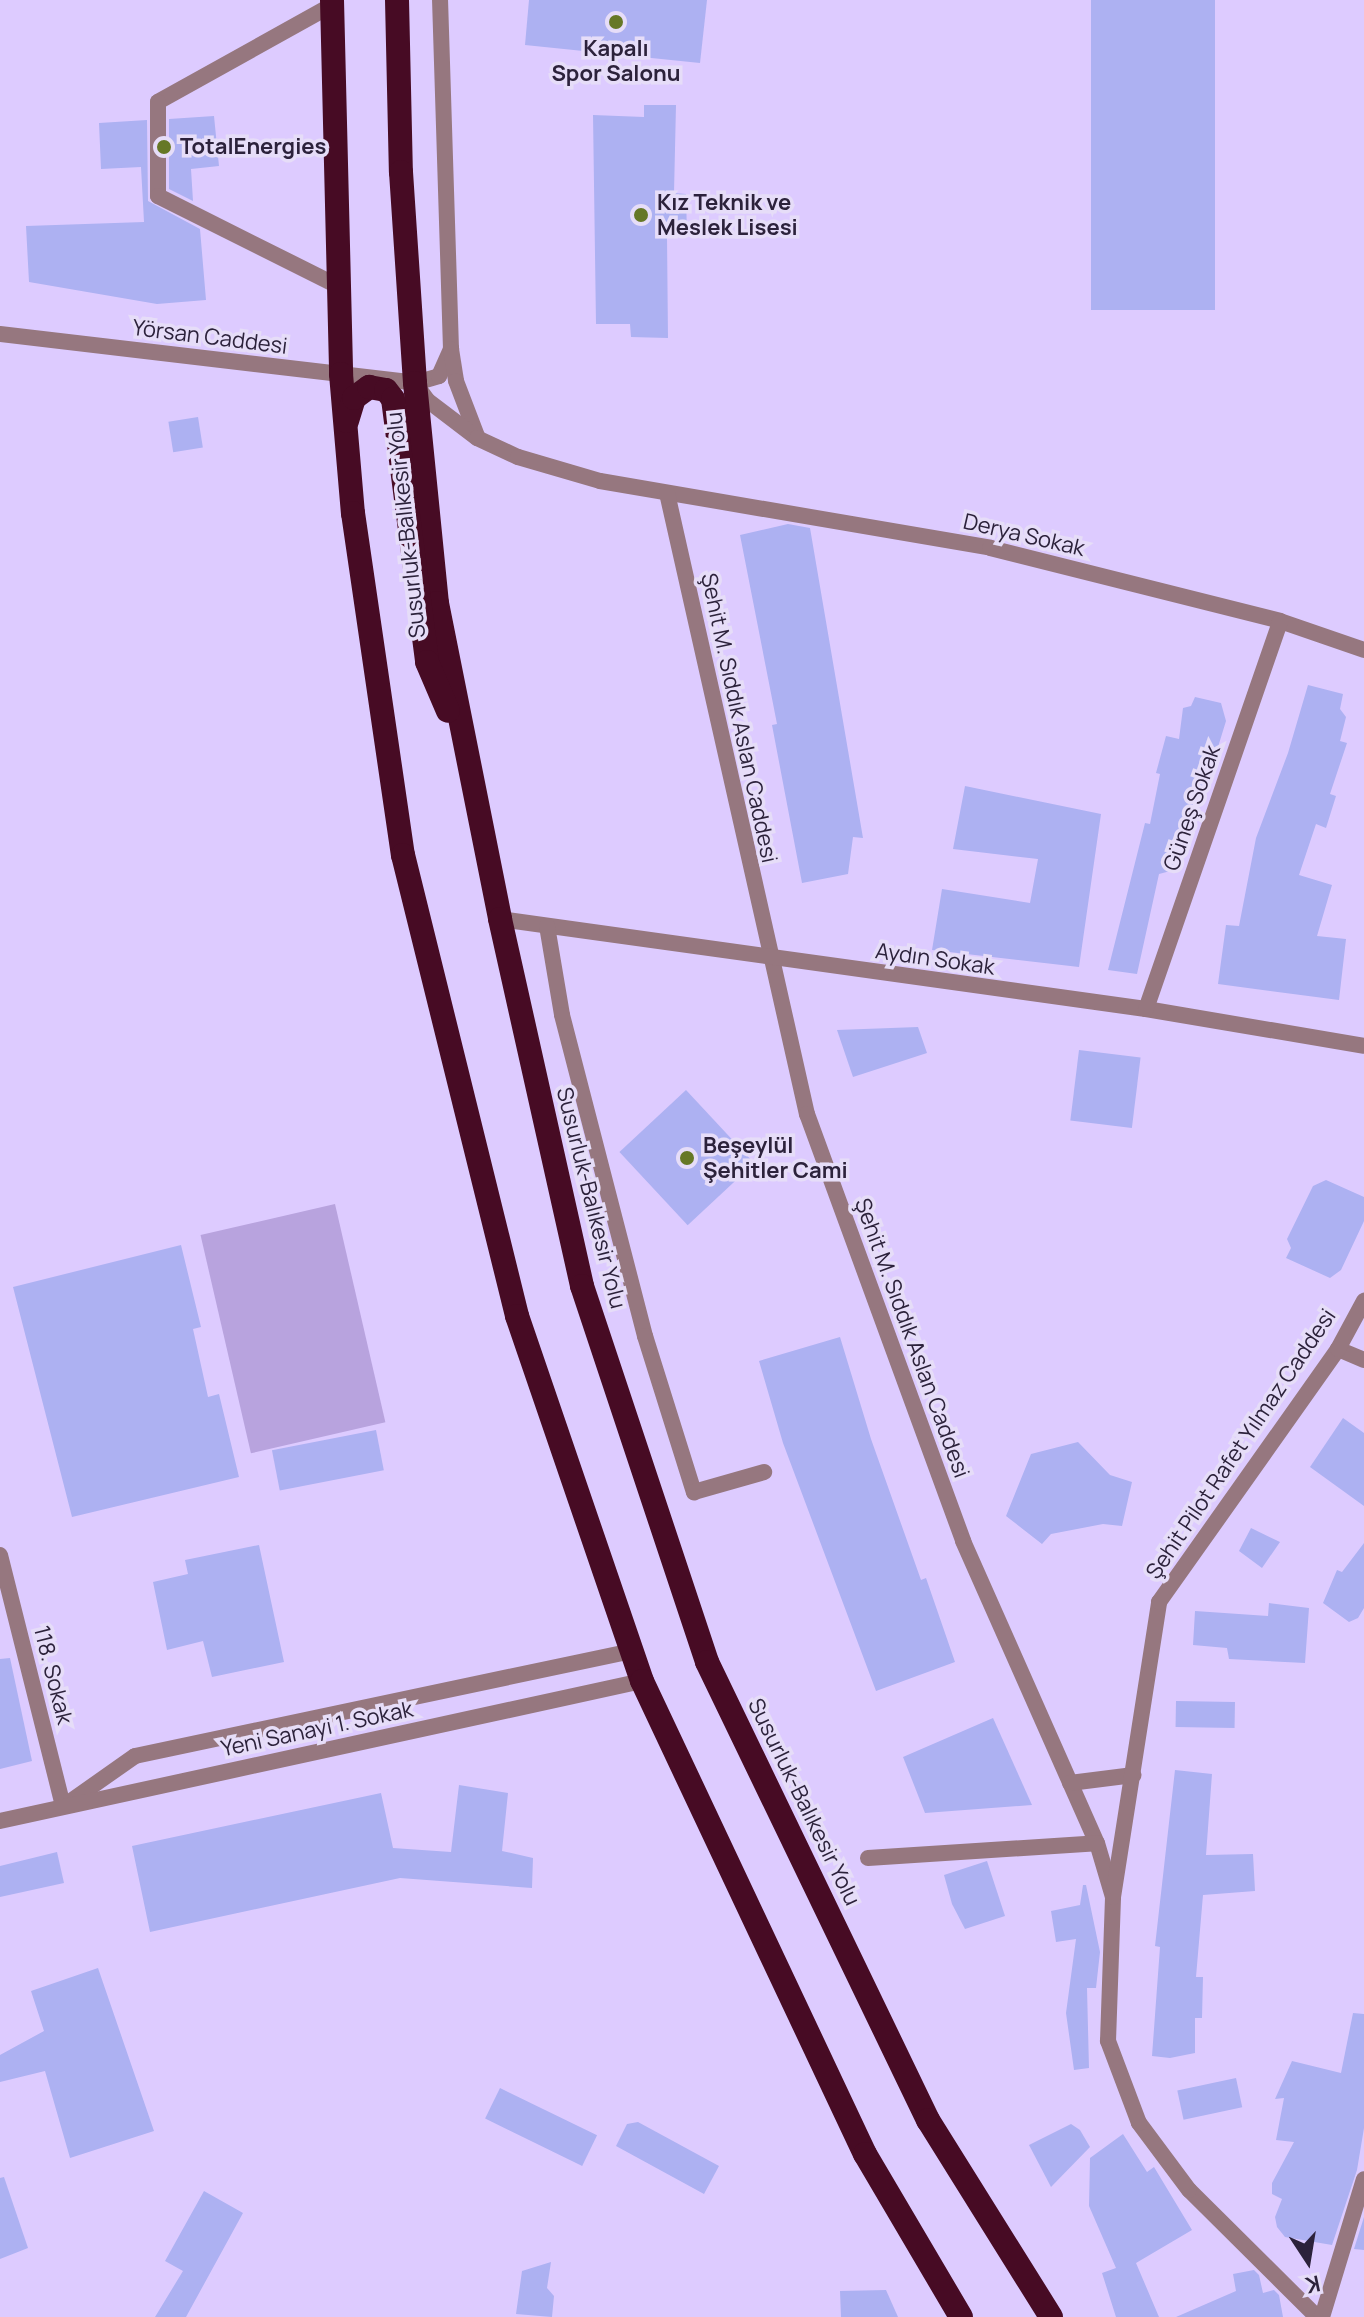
<!DOCTYPE html>
<html>
<head>
<meta charset="utf-8">
<style>
	body { margin:0 }
	#map { position:relative; width:1364px; height:2317px; overflow:hidden; background:#ddcbff; font-family:Manrope,sans-serif }
	div>[style] { position:absolute }
	.green>* { inset:0; background:#b8a3de; transform-origin:0 0 }
	.building>* { inset:0; background:#adb1f2; transform-origin:0 0 }
	.lane>* { height:16px; margin:-8px; padding:0 8px; transform-origin:8px; border-radius:8px; background:#96777f }
	.street>* { height:16px; margin:-8px; padding:0 8px; transform-origin:8px; border-radius:8px; background:#96777f }
	.highway>* { height:24px; margin:-12px; padding:0 12px; transform-origin:12px; border-radius:12px; background:#470b24 }
	.dots>* { width:22px; height:22px; translate:-50% -50%; box-sizing:border-box; border:4px solid #e6ddf8; border-radius:50% }
	span { translate:-50% -50%; white-space:nowrap; text-align:center; line-height:1.15; -webkit-text-stroke:7px #e6ddf8; paint-order:stroke }
	.poi-label { font-size:22px; color:#2c223b; font-weight:700 }
	.left { translate:0 -50%; text-align:left }
	.street-label { font-size:22px; color:#2c223b }
	.north { position:absolute; left:1268px; top:2221px; width:80px; height:80px; -webkit-text-stroke:6px #e6ddf8; paint-order:stroke; rotate:168deg; font-size:22px; font-weight:700; line-height:32px; text-align:center; color:#2c223b }
	.north::after { content:''; display:block; margin:auto; width:28px; height:36px; background:#2c223b; clip-path:polygon(50% 0,100% 100%,50% 72%,0 100%) }
</style>
</head>
<body>
<div id="map">
	<div class="green">
		<div style="left:335px;top:1204px;width:224px;height:138px;rotate:77deg"></div>
	</div>
	<div class="building">
		<div style="clip-path:polygon(529px 0,707px 0,700px 63px,525px 45px)"></div>
		<div style="left:1091px;top:0;width:124px;height:310px"></div>
		<div style="clip-path:polygon(644px 105px,676px 105px,674px 193px,686px 194px,687px 236px,667px 236px,668px 338px,631px 337px,630px 324px,596px 324px,593px 115px,644px 117px)"></div>
		<div style="clip-path:polygon(214px 116px,219px 166px,191px 169px,193px 201px,169px 189px,169px 119px)"></div>
		<div style="clip-path:polygon(147px 120px,148px 201px,200px 229px,206px 300px,157px 304px,29px 282px,26px 226px,144px 222px,141px 167px,101px 169px,99px 123px)"></div>
		<div style="left:198px;top:417px;width:31px;height:30px;rotate:81deg"></div>
		<div style="clip-path:polygon(788px 524px,810px 528px,863px 838px,853px 837px,848px 874px,802px 883px,772px 725px,777px 724px,740px 535px)"></div>
		<div style="clip-path:polygon(1308px 685px,1343px 694px,1340px 709px,1346px 717px,1340px 741px,1347px 743px,1330px 794px,1336px 796px,1326px 828px,1316px 824px,1299px 875px,1332px 885px,1317px 936px,1346px 939px,1339px 1000px,1218px 984px,1226px 925px,1239px 926px,1256px 838px,1288px 753px)"></div>
		<div style="clip-path:polygon(1195px 697px,1221px 703px,1226px 721px,1206px 786px,1202px 785px,1195px 820px,1187px 823px,1178px 869px,1159px 874px,1137px 974px,1108px 970px,1145px 823px,1150px 824px,1160px 774px,1156px 773px,1166px 736px,1179px 739px,1183px 708px,1191px 706px)"></div>
		<div style="clip-path:polygon(965px 786px,1101px 814px,1079px 967px,932px 950px,942px 889px,1030px 903px,1038px 859px,953px 849px)"></div>
		<div style="clip-path:polygon(918px 1027px,927px 1053px,853px 1077px,837px 1030px)"></div>
		<div style="left:1079px;top:1050px;width:62px;height:71px;rotate:7deg"></div>
		<div style="left:686px;top:1090px;width:100px;height:91px;rotate:47deg"></div>
		<div style="clip-path:polygon(1326px 1180px,1364px 1197px,1364px 1221px,1341px 1270px,1330px 1278px,1286px 1258px,1291px 1248px,1287px 1239px,1313px 1186px)"></div>
		<div style="clip-path:polygon(181px 1245px,201px 1327px,193px 1329px,208px 1397px,219px 1394px,239px 1477px,72px 1517px,13px 1287px)"></div>
		<div style="clip-path:polygon(840px 1337px,871px 1439px,921px 1580px,926px 1578px,955px 1662px,876px 1691px,783px 1443px,759px 1361px)"></div>
		<div style="clip-path:polygon(1343px 1418px,1364px 1433px,1364px 1506px,1310px 1467px)"></div>
		<div style="left:376px;top:1430px;width:41px;height:106px;rotate:79deg"></div>
		<div style="clip-path:polygon(1078px 1442px,1110px 1475px,1132px 1482px,1122px 1526px,1103px 1524px,1051px 1534px,1042px 1544px,1006px 1516px,1031px 1454px)"></div>
		<div style="clip-path:polygon(1251px 1528px,1280px 1542px,1262px 1568px,1239px 1551px)"></div>
		<div style="clip-path:polygon(1364px 1543px,1364px 1608px,1358px 1618px,1349px 1622px,1323px 1603px,1337px 1570px,1342px 1572px)"></div>
		<div style="clip-path:polygon(259px 1545px,284px 1662px,212px 1677px,203px 1641px,167px 1650px,153px 1582px,188px 1574px,185px 1560px)"></div>
		<div style="clip-path:polygon(1269px 1603px,1309px 1608px,1305px 1663px,1229px 1659px,1227px 1648px,1193px 1645px,1195px 1611px,1268px 1616px)"></div>
		<div style="clip-path:polygon(10px 1658px,32px 1761px,0 1769px,0 1659px)"></div>
		<div style="left:1176px;top:1701px;width:59px;height:26px;rotate:1deg"></div>
		<div style="clip-path:polygon(993px 1718px,1032px 1805px,925px 1813px,903px 1757px)"></div>
		<div style="clip-path:polygon(1175px 1770px,1212px 1774px,1206px 1855px,1253px 1854px,1255px 1891px,1203px 1895px,1196px 1977px,1203px 1977px,1202px 2018px,1195px 2018px,1195px 2053px,1170px 2058px,1152px 2056px,1160px 1947px,1155px 1946px)"></div>
		<div style="clip-path:polygon(459px 1785px,508px 1793px,502px 1851px,533px 1858px,532px 1888px,400px 1878px,150px 1932px,132px 1846px,381px 1793px,393px 1848px,451px 1852px)"></div>
		<div style="clip-path:polygon(57px 1852px,64px 1883px,0 1897px,0 1866px)"></div>
		<div style="clip-path:polygon(987px 1861px,1005px 1916px,965px 1929px,952px 1904px,944px 1875px)"></div>
		<div style="clip-path:polygon(1083px 1885px,1086px 1885px,1100px 1952px,1096px 1988px,1087px 1988px,1089px 2068px,1074px 2070px,1066px 2013px,1076px 1939px,1056px 1942px,1051px 1911px,1080px 1905px)"></div>
		<div style="clip-path:polygon(98px 1968px,154px 2131px,70px 2158px,45px 2071px,0 2082px,0 2055px,44px 2031px,31px 1991px)"></div>
		<div style="clip-path:polygon(1353px 2013px,1364px 2014px,1364px 2128px,1357px 2170px,1332px 2245px,1285px 2237px,1277px 2227px,1275px 2217px,1282px 2199px,1272px 2194px,1272px 2183px,1294px 2142px,1276px 2140px,1284px 2098px,1275px 2099px,1292px 2061px,1341px 2073px)"></div>
		<div style="left:1236px;top:2078px;width:30px;height:60px;rotate:78deg"></div>
		<div style="left:500px;top:2088px;width:108px;height:34px;rotate:26deg"></div>
		<div style="clip-path:polygon(638px 2122px,719px 2166px,704px 2194px,616px 2146px,627px 2124px)"></div>
		<div style="clip-path:polygon(1071px 2124px,1080px 2130px,1090px 2147px,1051px 2187px,1029px 2145px)"></div>
		<div style="clip-path:polygon(1123px 2134px,1147px 2172px,1154px 2167px,1192px 2230px,1136px 2263px,1159px 2317px,1116px 2317px,1102px 2273px,1116px 2268px,1089px 2206px,1090px 2158px)"></div>
		<div style="clip-path:polygon(4px 2177px,28px 2248px,0 2259px,0 2178px)"></div>
		<div style="clip-path:polygon(204px 2191px,243px 2213px,186px 2317px,155px 2317px,183px 2271px,165px 2261px)"></div>
		<div style="clip-path:polygon(1364px 2217px,1364px 2250px,1354px 2249px)"></div>
		<div style="clip-path:polygon(551px 2262px,547px 2288px,554px 2296px,552px 2317px,516px 2314px,522px 2271px)"></div>
		<div style="clip-path:polygon(1254px 2270px,1259px 2275px,1263px 2293px,1274px 2290px,1279px 2295px,1283px 2317px,1176px 2317px,1236px 2291px,1233px 2274px)"></div>
		<div style="clip-path:polygon(886px 2290px,898px 2317px,841px 2317px,840px 2291px)"></div>
	</div>
	<div class="lane">
		<div style="left:332px;top:5px;width:199px;rotate:150.9deg"></div>
		<div style="left:158px;top:102px;width:94px;rotate:90deg"></div>
		<div style="left:158px;top:196px;width:203px;rotate:26.6deg"></div>
	</div>
	<div class="street">
		<div style="left:0;top:334px;width:418px;rotate:6.7deg"></div>
		<div style="left:415px;top:383px;width:25px;rotate:-16deg"></div>
		<div style="left:439px;top:376px;width:30px;rotate:-66deg"></div>
		<div style="left:451px;top:349px;width:349px;rotate:-91.8deg"></div>
		<div style="left:451px;top:349px;width:32px;rotate:81deg"></div>
		<div style="left:456px;top:381px;width:59px;rotate:69.1deg"></div>
		<div style="left:417px;top:386px;width:17px;rotate:54deg"></div>
		<div style="left:427px;top:400px;width:63px;rotate:37.2deg"></div>
		<div style="left:477px;top:438px;width:45px;rotate:24.9deg"></div>
		<div style="left:518px;top:457px;width:85px;rotate:16.3deg"></div>
		<div style="left:600px;top:481px;width:396px;rotate:9.7deg"></div>
		<div style="left:990px;top:548px;width:299px;rotate:14.1deg"></div>
		<div style="left:1280px;top:621px;width:89px;rotate:19deg"></div>
		<div style="left:667px;top:493px;width:637px;rotate:77.3deg"></div>
		<div style="left:807px;top:1114px;width:455px;rotate:69.9deg"></div>
		<div style="left:963px;top:1541px;width:330px;rotate:66.1deg"></div>
		<div style="left:1097px;top:1843px;width:56px;rotate:73.5deg"></div>
		<div style="left:500px;top:919px;width:652px;rotate:7.93deg"></div>
		<div style="left:1146px;top:1009px;width:221px;rotate:9.6deg"></div>
		<div style="left:547px;top:926px;width:90px;rotate:80.4deg"></div>
		<div style="left:562px;top:1015px;width:332px;rotate:75.5deg"></div>
		<div style="left:645px;top:1336px;width:164px;rotate:72.6deg"></div>
		<div style="left:694px;top:1492px;width:73px;rotate:-15.9deg"></div>
		<div style="left:1146px;top:1009px;width:410px;rotate:-70.9deg"></div>
		<div style="left:1338px;top:1349px;width:28px;rotate:23deg"></div>
		<div style="left:0;top:1555px;width:259px;rotate:75.9deg"></div>
		<div style="left:1070px;top:1783px;width:64px;rotate:-7.2deg"></div>
		<div style="left:71px;top:1801px;width:78px;rotate:-35.1deg"></div>
		<div style="left:135px;top:1756px;width:508px;rotate:-11.93deg"></div>
		<div style="left:0;top:1821px;width:657px;rotate:-12.3deg"></div>
		<div style="left:868px;top:1858px;width:229px;rotate:-3.7deg"></div>
		<div style="left:1317px;top:2317px;width:180px;rotate:-135.2deg"></div>
		<div style="left:1189px;top:2190px;width:84px;rotate:-126.7deg"></div>
		<div style="left:1139px;top:2123px;width:88px;rotate:-110.7deg"></div>
		<div style="left:1108px;top:2041px;width:144px;rotate:-88deg"></div>
		<div style="left:1113px;top:1897px;width:299px;rotate:-81.1deg"></div>
		<div style="left:1159px;top:1602px;width:310px;rotate:-54.7deg"></div>
		<div style="left:1338px;top:1349px;width:55px;rotate:-61.6deg"></div>
		<div style="left:1322px;top:2317px;width:144px;rotate:-73.1deg"></div>
	</div>
	<div class="highway">
		<div style="left:332px;top:0;width:374px;rotate:88.6deg"></div>
		<div style="left:341px;top:374px;width:140px;rotate:85.1deg"></div>
		<div style="left:353px;top:513px;width:346px;rotate:81.7deg"></div>
		<div style="left:403px;top:855px;width:475px;rotate:76.1deg"></div>
		<div style="left:517px;top:1316px;width:386px;rotate:71.1deg"></div>
		<div style="left:642px;top:1681px;width:523px;rotate:64.76deg"></div>
		<div style="left:865px;top:2154px;width:189px;rotate:59.5deg"></div>
		<div style="left:397px;top:0;width:172px;rotate:88.7deg"></div>
		<div style="left:401px;top:172px;width:211px;rotate:86.2deg"></div>
		<div style="left:415px;top:383px;width:221px;rotate:84.3deg"></div>
		<div style="left:437px;top:603px;width:322px;rotate:78.7deg"></div>
		<div style="left:500px;top:919px;width:376px;rotate:77.4deg"></div>
		<div style="left:582px;top:1286px;width:396px;rotate:71.6deg"></div>
		<div style="left:707px;top:1662px;width:509px;rotate:64.24deg"></div>
		<div style="left:928px;top:2120px;width:232px;rotate:58deg"></div>
		<div style="left:347px;top:421px;width:24px;rotate:-73deg"></div>
		<div style="left:354px;top:398px;width:19px;rotate:-36deg"></div>
		<div style="left:369px;top:387px;width:17px;rotate:10deg"></div>
		<div style="left:386px;top:390px;width:11px;rotate:52deg"></div>
		<div style="left:393px;top:399px;width:265px;rotate:82.6deg"></div>
		<div style="left:427px;top:662px;width:53px;rotate:66.8deg"></div>
	</div>
	<div class="dots">
		<div style="left:616px;top:22px;background:#667826"></div>
		<div style="left:164px;top:147px;background:#667826"></div>
		<div style="left:641px;top:215px;background:#667826"></div>
		<div style="left:687px;top:1158px;background:#667826"></div>
	</div>
	<div class="poi-label">
		<span style="left:616px;top:61px">Kapalı<br>Spor Salonu</span>
		<span class="left" style="left:180px;top:147px">TotalEnergies</span>
		<span class="left" style="left:657px;top:215px">Kız Teknik ve<br>Meslek Lisesi</span>
		<span class="left" style="left:703px;top:1158px">Beşeylül<br>Şehitler Cami</span>
	</div>
	<div class="street-label">
		<span style="left:210px;top:337px;rotate:7deg">Yörsan Caddesi</span>
		<span style="left:406px;top:525px;rotate:-96deg">Susurluk-Balıkesir Yolu</span>
		<span style="left:1024px;top:535px;rotate:13deg">Derya Sokak</span>
		<span style="left:739px;top:718px;rotate:78deg">Şehit M. Sıddık Aslan Caddesi</span>
		<span style="left:1192px;top:808px;rotate:-71deg">Güneş Sokak</span>
		<span style="left:935px;top:959px;rotate:8deg">Aydın Sokak</span>
		<span style="left:591px;top:1198px;rotate:76deg">Susurluk-Balıkesir Yolu</span>
		<span style="left:912px;top:1338px;rotate:70deg">Şehit M. Sıddık Aslan Caddesi</span>
		<span style="left:1241px;top:1444px;rotate:-56deg">Şehit Pilot Rafet Yılmaz Caddesi</span>
		<span style="left:53px;top:1675px;rotate:76deg">118. Sokak</span>
		<span style="left:317px;top:1729px;rotate:-12deg">Yeni Sanayi 1. Sokak</span>
		<span style="left:804px;top:1802px;rotate:64deg">Susurluk-Balıkesir Yolu</span>
	</div>
	<div class="north">K</div>
</div>
</body>
</html>
